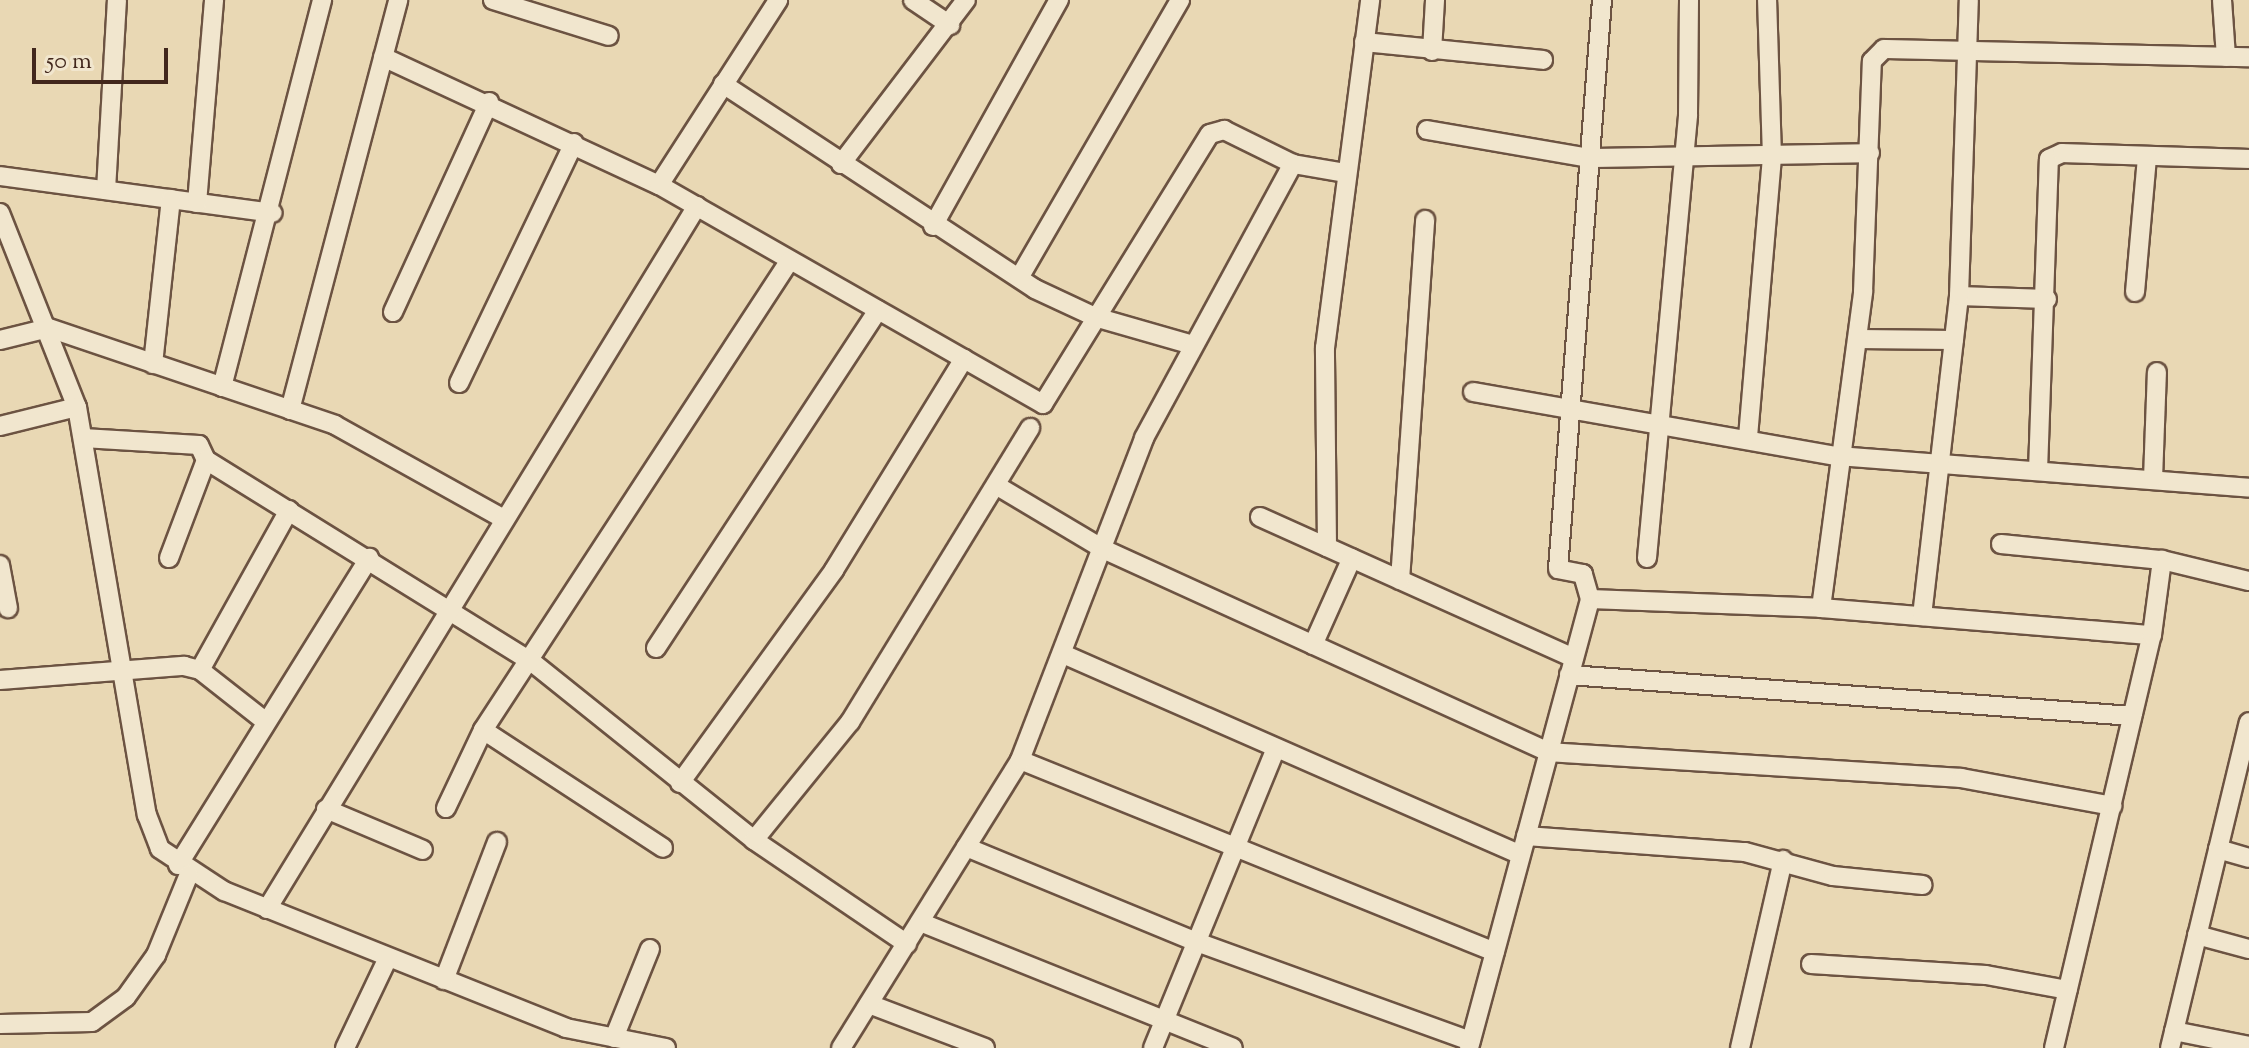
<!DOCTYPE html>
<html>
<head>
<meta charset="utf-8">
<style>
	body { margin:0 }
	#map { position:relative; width:2249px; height:1048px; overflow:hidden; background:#e9d8b4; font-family:"Sorts Mill Goudy",serif }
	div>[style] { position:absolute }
	.roads { filter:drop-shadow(2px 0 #6c5342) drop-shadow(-2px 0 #6c5342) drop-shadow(0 2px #6c5342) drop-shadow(0 -2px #6c5342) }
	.street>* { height:18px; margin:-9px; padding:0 9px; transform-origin:9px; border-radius:9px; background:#f1e6ce }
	span { translate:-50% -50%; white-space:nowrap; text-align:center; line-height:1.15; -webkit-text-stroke:6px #f1e6ce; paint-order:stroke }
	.scale { position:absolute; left:32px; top:48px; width:136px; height:36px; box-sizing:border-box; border:4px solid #42271c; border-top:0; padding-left:10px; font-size:24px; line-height:28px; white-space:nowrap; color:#42271c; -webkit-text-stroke:6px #f1e6ce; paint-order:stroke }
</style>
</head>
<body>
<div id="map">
	<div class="roads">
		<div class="street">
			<div style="left:493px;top:0;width:121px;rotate:17.2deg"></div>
			<div style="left:913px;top:0;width:45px;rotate:34deg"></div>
			<div style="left:2222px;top:0;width:57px;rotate:86deg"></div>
			<div style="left:1364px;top:42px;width:180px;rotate:5.7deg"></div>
			<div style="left:1432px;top:51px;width:51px;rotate:-86.6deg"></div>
			<div style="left:383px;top:57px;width:304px;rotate:24.9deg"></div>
			<div style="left:659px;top:185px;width:442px;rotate:29.7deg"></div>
			<div style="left:1043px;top:404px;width:317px;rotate:-58.3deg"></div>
			<div style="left:1210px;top:134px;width:15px;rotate:-16deg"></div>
			<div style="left:1224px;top:130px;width:77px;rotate:26.2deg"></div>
			<div style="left:1293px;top:164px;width:54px;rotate:9.6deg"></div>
			<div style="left:723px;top:84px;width:373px;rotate:33.3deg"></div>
			<div style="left:1035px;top:289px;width:66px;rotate:25deg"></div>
			<div style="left:1095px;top:317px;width:98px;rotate:16deg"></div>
			<div style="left:1427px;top:130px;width:164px;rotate:9.8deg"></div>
			<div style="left:1589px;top:158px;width:281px;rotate:-1deg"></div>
			<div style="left:841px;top:164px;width:206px;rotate:-52.7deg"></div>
			<div style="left:0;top:176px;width:275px;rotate:7.7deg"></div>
			<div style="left:659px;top:185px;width:220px;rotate:-57.2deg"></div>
			<div style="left:106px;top:190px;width:190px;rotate:-86.7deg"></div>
			<div style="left:197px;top:203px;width:204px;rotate:-85.2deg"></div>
			<div style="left:0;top:213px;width:209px;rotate:68.4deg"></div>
			<div style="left:77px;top:407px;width:414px;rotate:80.3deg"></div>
			<div style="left:147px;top:815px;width:36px;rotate:69deg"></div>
			<div style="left:160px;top:849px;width:77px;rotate:33.3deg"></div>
			<div style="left:224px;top:891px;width:368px;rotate:21.8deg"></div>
			<div style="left:566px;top:1028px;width:102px;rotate:11.3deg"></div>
			<div style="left:933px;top:226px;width:259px;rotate:-60.9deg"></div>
			<div style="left:1019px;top:278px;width:321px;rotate:-59.9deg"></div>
			<div style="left:2135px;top:292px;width:136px;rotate:-84.9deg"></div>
			<div style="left:1959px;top:296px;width:88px;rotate:2deg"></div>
			<div style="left:393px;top:312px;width:231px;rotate:-65.4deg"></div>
			<div style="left:1858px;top:339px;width:96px;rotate:0.6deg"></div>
			<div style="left:0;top:340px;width:50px;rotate:-13.8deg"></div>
			<div style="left:49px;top:328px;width:302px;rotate:18.7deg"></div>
			<div style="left:335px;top:425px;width:191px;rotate:29.1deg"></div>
			<div style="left:153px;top:364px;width:166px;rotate:-83.8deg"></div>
			<div style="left:459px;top:383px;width:266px;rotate:-64.4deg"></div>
			<div style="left:222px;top:387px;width:400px;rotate:-75.5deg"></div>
			<div style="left:1473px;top:392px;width:370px;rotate:10deg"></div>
			<div style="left:1837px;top:456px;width:413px;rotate:4.4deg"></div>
			<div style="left:290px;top:410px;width:424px;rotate:-75.2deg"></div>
			<div style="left:0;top:426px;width:79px;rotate:-13.9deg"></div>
			<div style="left:1748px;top:437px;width:281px;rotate:-85.1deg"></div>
			<div style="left:1772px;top:157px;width:157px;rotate:-91.8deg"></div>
			<div style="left:83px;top:438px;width:116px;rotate:3.5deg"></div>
			<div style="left:199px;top:445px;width:17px;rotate:65deg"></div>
			<div style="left:206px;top:460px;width:384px;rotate:31.8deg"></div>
			<div style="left:532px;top:662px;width:285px;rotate:38.7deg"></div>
			<div style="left:754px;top:840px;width:185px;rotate:34.2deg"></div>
			<div style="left:2038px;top:471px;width:312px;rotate:-88deg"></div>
			<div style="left:2049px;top:159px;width:14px;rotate:-25deg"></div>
			<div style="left:2062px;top:153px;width:187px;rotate:1.8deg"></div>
			<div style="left:2153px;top:479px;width:107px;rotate:-87.9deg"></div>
			<div style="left:999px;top:487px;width:121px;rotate:30.8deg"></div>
			<div style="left:1103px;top:549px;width:489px;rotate:24.5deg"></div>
			<div style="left:1548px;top:752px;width:414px;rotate:3.6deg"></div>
			<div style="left:1961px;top:778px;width:154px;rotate:10.5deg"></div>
			<div style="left:1260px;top:517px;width:344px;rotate:24.2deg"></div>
			<div style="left:2001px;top:544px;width:162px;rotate:5.7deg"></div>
			<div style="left:2162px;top:560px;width:89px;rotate:13.6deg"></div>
			<div style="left:1327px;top:547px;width:199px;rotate:-90.6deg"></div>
			<div style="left:1325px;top:348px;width:351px;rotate:-82.6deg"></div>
			<div style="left:169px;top:558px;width:105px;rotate:-69.3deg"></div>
			<div style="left:1647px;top:558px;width:445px;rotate:-84.7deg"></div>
			<div style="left:1688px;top:115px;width:115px;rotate:-89.5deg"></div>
			<div style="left:0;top:565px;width:44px;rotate:79.5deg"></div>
			<div style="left:1400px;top:580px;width:361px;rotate:-86deg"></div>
			<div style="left:1590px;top:599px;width:231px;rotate:2.2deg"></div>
			<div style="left:1821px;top:608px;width:332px;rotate:4.7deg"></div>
			<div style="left:1821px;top:608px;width:319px;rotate:-82.4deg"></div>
			<div style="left:1863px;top:292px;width:231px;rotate:-87.8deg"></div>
			<div style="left:1872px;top:61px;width:17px;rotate:-45deg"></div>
			<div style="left:1884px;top:49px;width:365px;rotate:1.3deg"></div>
			<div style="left:1922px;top:616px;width:322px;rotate:-83.4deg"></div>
			<div style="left:1959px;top:296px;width:296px;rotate:-88.1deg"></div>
			<div style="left:1313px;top:645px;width:95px;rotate:-65.9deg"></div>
			<div style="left:656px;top:648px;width:404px;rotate:-56.7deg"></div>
			<div style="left:1063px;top:654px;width:499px;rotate:23.7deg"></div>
			<div style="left:200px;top:670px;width:183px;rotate:-60.9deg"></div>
			<div style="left:1569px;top:675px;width:565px;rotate:4.16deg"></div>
			<div style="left:0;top:680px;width:185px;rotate:-4.4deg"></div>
			<div style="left:184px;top:666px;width:16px;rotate:14deg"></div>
			<div style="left:200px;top:670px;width:84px;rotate:38.2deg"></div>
			<div style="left:483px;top:730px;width:215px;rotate:33.2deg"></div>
			<div style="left:1020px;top:760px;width:512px;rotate:22.01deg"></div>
			<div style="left:680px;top:783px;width:263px;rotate:-54.1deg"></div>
			<div style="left:834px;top:570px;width:248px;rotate:-58.4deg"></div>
			<div style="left:446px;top:808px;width:86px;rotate:-64.6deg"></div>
			<div style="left:483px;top:730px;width:561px;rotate:-56.85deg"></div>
			<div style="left:326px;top:809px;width:105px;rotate:22.9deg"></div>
			<div style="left:1526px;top:836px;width:220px;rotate:4.2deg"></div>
			<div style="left:1745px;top:852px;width:91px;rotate:15.3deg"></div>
			<div style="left:1833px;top:876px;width:90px;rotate:5.7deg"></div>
			<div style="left:754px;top:840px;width:152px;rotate:-50.9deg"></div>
			<div style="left:850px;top:722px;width:345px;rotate:-58.5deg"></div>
			<div style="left:966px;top:847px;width:247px;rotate:22.4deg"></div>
			<div style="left:1194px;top:941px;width:294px;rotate:19.9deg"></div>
			<div style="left:2218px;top:849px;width:32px;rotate:16deg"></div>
			<div style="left:178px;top:865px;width:362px;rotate:-58.1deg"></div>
			<div style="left:267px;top:909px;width:824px;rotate:-58.55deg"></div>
			<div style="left:920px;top:922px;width:337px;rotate:21.9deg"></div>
			<div style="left:2197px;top:935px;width:54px;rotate:15.1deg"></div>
			<div style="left:1811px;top:964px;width:175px;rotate:3.6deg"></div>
			<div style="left:1986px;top:975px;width:83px;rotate:10.4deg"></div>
			<div style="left:444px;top:980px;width:148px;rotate:-69deg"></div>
			<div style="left:869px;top:1004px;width:124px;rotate:20.8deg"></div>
			<div style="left:0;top:1024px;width:92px;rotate:-1.2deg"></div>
			<div style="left:92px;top:1022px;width:42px;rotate:-36.3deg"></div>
			<div style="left:126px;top:997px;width:52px;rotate:-54.5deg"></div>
			<div style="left:156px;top:955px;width:87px;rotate:-67.8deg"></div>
			<div style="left:2174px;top:1031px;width:76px;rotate:11.3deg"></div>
			<div style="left:614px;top:1038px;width:96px;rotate:-68deg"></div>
			<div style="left:345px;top:1048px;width:100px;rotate:-64.5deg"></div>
			<div style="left:841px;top:1048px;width:339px;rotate:-58.1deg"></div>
			<div style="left:1020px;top:760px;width:345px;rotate:-68.9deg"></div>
			<div style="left:1144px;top:438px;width:312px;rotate:-61.5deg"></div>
			<div style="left:1153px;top:1048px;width:324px;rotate:-67.7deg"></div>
			<div style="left:1469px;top:1048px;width:465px;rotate:-74.9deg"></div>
			<div style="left:1590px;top:599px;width:26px;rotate:-106deg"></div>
			<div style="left:1583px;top:574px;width:25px;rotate:-169deg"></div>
			<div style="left:1558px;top:569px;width:571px;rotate:-85.58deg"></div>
			<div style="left:1740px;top:1048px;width:193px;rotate:-77.1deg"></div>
			<div style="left:2054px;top:1048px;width:424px;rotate:-76.7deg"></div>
			<div style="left:2152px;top:635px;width:76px;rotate:-82.4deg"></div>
			<div style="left:2170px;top:1048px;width:335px;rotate:-76.4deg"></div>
		</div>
	</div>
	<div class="scale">50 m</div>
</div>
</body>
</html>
